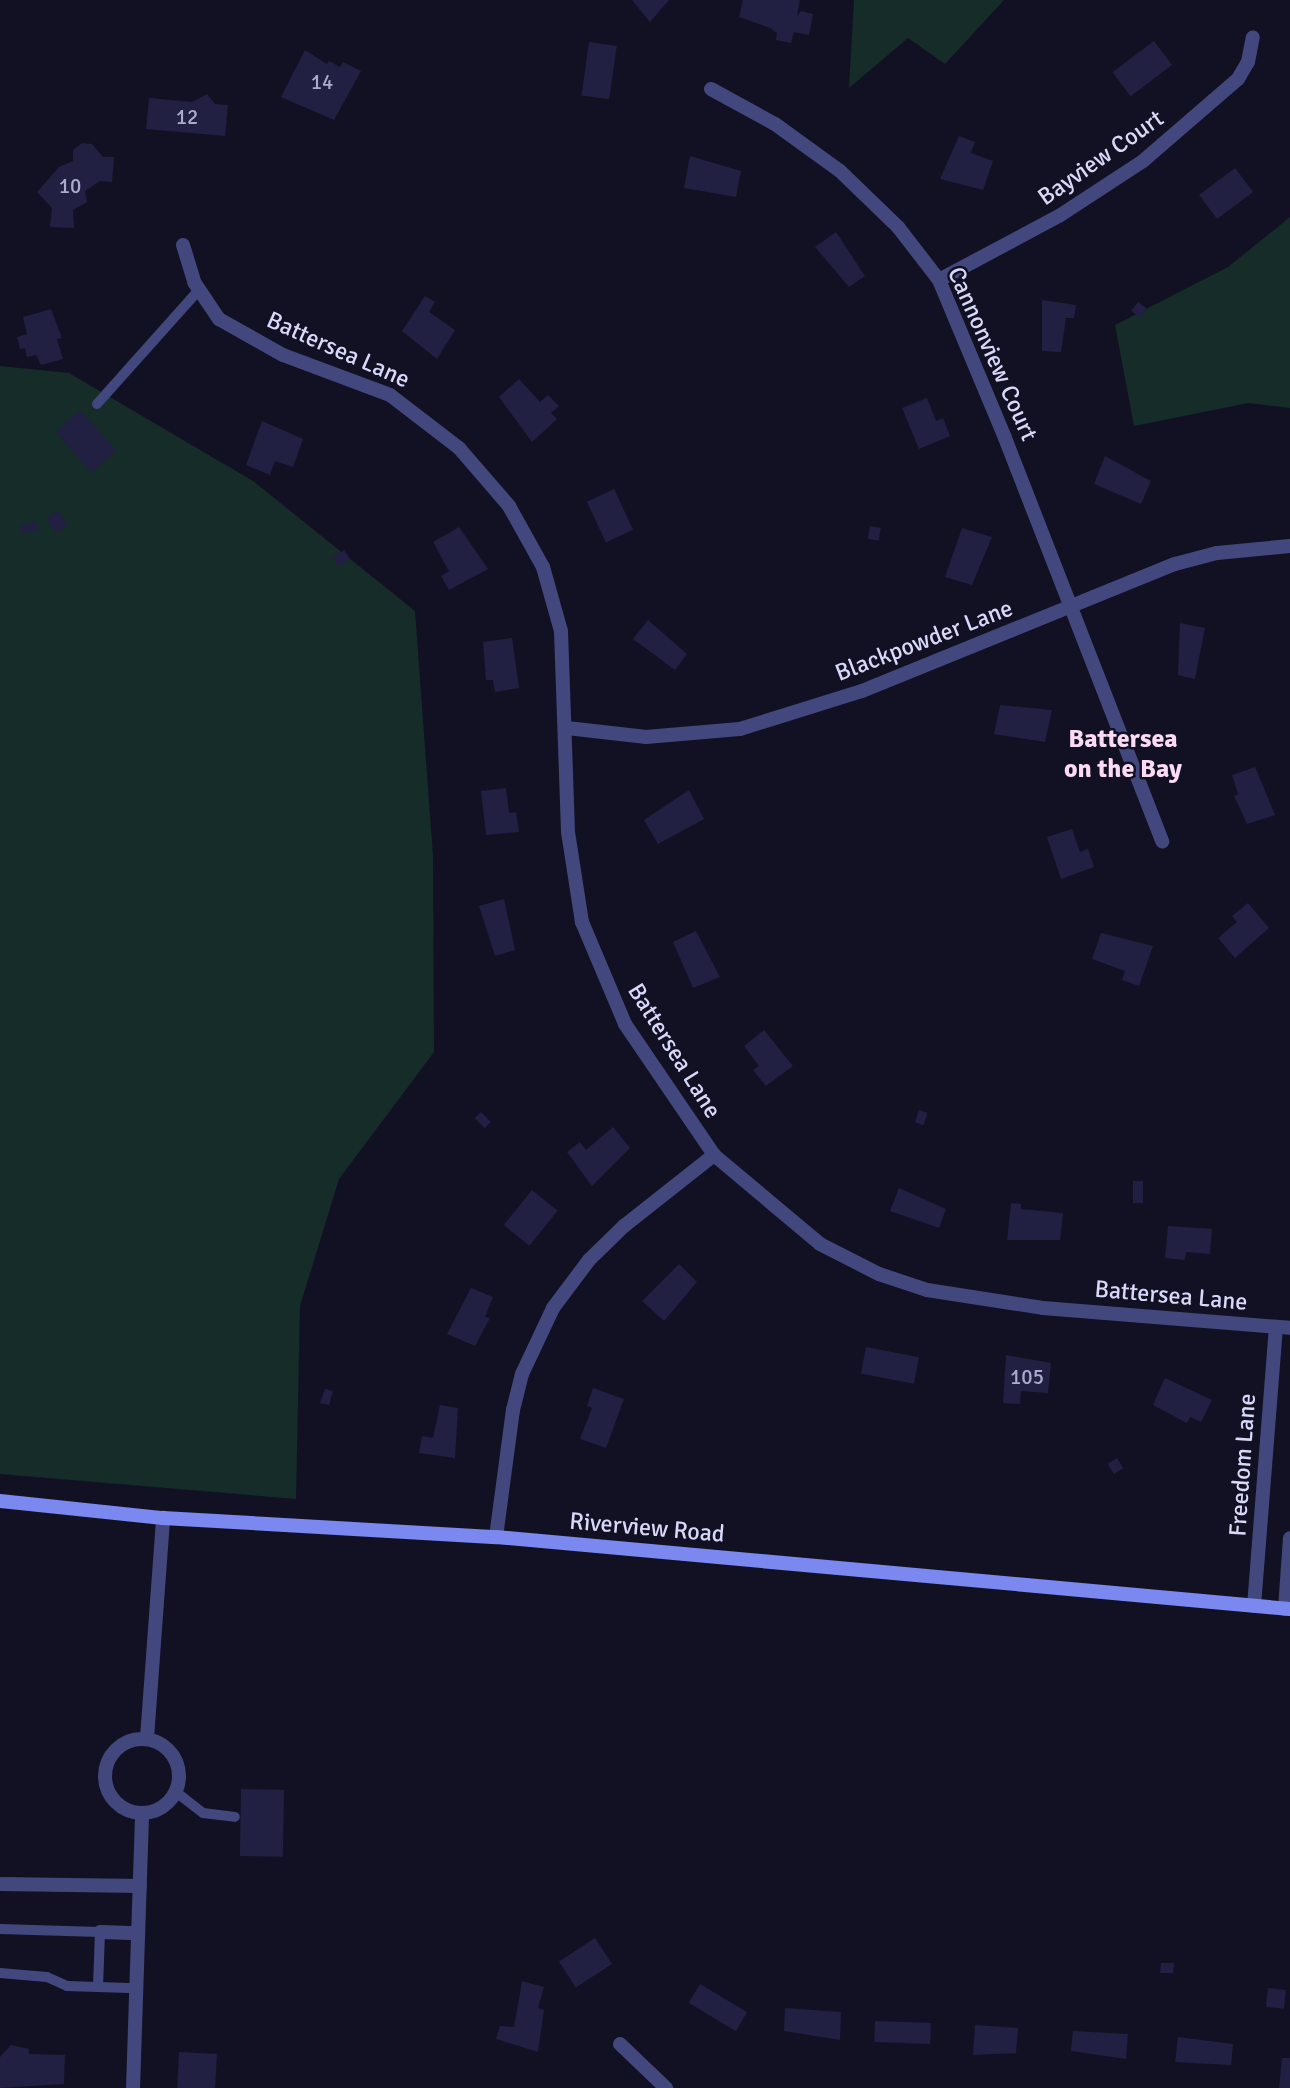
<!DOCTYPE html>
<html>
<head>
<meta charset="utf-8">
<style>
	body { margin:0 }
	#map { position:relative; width:1290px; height:2088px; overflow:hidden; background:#121123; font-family:Signika,sans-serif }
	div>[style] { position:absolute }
	.green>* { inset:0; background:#152c28 }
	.building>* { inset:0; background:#211f42; transform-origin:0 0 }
	.lane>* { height:10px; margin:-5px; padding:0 5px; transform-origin:5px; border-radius:5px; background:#42487d }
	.street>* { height:14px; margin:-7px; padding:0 7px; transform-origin:7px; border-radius:7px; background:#42487d }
	.street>.ring { margin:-7px; padding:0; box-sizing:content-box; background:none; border:14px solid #42487d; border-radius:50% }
	.secondary>* { height:14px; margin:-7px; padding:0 7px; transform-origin:7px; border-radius:7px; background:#7a88f0 }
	span { translate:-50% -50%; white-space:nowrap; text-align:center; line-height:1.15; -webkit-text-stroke:5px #121123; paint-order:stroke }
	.number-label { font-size:21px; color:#aac }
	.number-label span { -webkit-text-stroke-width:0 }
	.street-label { font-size:24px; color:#d8d9fa }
	.neighbourhood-label { font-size:26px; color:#fbdaf4; font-weight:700 }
</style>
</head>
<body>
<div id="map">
	<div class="green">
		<div style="clip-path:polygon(854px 0,1004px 0,945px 64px,908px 38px,849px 88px)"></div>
		<div style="clip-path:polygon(1290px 217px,1290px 408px,1248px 403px,1134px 426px,1115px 325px,1228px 267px)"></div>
		<div style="clip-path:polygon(0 366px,69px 373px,253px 481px,415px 611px,433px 856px,434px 1052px,339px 1179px,300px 1306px,296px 1499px,0 1474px)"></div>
	</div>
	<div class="building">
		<div style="clip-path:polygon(632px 0,669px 0,650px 22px)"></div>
		<div style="clip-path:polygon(743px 0,800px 0,797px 16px,801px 11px,813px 14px,809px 35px,794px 32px,791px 43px,776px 40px,777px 33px,770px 28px,739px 17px)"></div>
		<div style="left:1154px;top:41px;width:30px;height:52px;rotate:53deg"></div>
		<div style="left:589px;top:42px;width:28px;height:54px;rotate:8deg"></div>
		<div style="clip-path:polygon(305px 50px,327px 64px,329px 61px,340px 67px,343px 62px,361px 71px,334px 120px,281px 97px)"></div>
		<div style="clip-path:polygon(207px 94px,215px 104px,228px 105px,225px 136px,146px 129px,149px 98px,192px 102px)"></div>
		<div style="clip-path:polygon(959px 136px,975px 142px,971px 153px,993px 161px,983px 190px,940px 179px)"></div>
		<div style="clip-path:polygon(82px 143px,92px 144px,103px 157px,114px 157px,112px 182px,100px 181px,85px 191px,87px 202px,73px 210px,74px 228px,50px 227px,52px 208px,37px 192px,59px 167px,73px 161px,73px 150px)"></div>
		<div style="clip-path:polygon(690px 156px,741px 171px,736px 197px,684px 188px)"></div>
		<div style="left:1235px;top:168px;width:30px;height:45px;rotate:53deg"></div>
		<div style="clip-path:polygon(836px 232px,865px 276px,849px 287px,815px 247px)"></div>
		<div style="clip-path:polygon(425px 296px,435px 302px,429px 312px,455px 330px,437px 359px,402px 331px)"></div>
		<div style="clip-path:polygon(1042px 300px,1076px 305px,1074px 318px,1066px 318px,1061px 352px,1042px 351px)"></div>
		<div style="left:1138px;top:302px;width:11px;height:11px;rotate:38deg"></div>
		<div style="clip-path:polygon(51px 309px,62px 338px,57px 339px,63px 359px,41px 365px,36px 355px,27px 357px,25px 348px,20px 349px,17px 337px,27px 334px,23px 317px)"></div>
		<div style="clip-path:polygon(519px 379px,540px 402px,548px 395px,559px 406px,551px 413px,557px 419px,532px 442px,499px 397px)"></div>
		<div style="clip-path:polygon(927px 398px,936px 421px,943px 418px,950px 436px,919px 449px,902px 408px)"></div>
		<div style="left:80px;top:410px;width:54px;height:33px;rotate:48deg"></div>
		<div style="clip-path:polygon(262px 421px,303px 439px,293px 467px,275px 461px,270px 475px,246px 465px)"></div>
		<div style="clip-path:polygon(1105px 456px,1151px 481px,1141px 504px,1094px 484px)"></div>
		<div style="left:614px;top:489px;width:45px;height:30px;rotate:65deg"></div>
		<div style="left:58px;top:511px;width:17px;height:14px;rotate:57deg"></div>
		<div style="left:37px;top:521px;width:9px;height:17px;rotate:77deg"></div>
		<div style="left:870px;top:526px;width:11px;height:13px;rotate:10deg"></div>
		<div style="clip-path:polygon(459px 527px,488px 569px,449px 590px,441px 576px,449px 571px,433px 542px)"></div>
		<div style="clip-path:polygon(962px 528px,992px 537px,972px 585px,945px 577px)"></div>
		<div style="left:344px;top:550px;width:11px;height:14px;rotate:56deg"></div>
		<div style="clip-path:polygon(648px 620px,687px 654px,675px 670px,633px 639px)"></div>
		<div style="clip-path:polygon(1180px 623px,1205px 628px,1195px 679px,1178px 675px)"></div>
		<div style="clip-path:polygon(512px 638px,519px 688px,495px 692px,493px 680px,486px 680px,483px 642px)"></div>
		<div style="clip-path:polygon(1000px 705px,1052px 710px,1045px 742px,994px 734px)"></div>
		<div style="clip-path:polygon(1255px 767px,1275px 815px,1247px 824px,1234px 796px,1238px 794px,1232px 775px)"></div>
		<div style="clip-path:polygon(506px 788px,509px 813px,516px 812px,519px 832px,486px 835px,481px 791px)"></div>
		<div style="clip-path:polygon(689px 790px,704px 819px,658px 844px,644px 820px)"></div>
		<div style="clip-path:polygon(1072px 829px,1080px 852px,1088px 849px,1094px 867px,1061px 879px,1047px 837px)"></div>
		<div style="clip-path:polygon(504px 899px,515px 950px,495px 956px,479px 906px)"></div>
		<div style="clip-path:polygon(1248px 903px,1269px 928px,1235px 958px,1218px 938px,1237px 922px,1232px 916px)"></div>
		<div style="clip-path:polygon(696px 931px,720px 977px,693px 988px,673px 942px)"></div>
		<div style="clip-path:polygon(1101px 933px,1153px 946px,1139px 986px,1122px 980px,1125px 971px,1092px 959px)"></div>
		<div style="clip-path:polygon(764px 1030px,793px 1066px,766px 1086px,753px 1070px,759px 1066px,744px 1046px)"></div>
		<div style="left:919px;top:1110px;width:9px;height:13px;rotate:18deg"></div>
		<div style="left:481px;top:1112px;width:14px;height:9px;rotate:45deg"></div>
		<div style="clip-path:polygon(613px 1127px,630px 1148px,592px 1186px,567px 1152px,580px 1142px,586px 1150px)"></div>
		<div style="left:1133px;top:1181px;width:10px;height:22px"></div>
		<div style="clip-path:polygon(899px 1188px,946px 1209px,939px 1228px,890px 1211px)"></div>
		<div style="left:532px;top:1190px;width:33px;height:45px;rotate:39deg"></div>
		<div style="clip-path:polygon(1011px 1203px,1021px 1204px,1021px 1209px,1063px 1213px,1060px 1240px,1007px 1240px)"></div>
		<div style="clip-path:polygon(1168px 1226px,1212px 1229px,1210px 1254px,1186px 1252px,1185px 1260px,1165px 1258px)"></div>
		<div style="clip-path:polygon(679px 1264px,697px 1282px,664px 1321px,642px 1301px)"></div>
		<div style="clip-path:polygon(471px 1288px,493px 1297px,485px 1317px,490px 1318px,475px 1346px,447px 1334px)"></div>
		<div style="left:866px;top:1347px;width:54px;height:27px;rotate:11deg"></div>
		<div style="clip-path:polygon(1006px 1355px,1051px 1363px,1048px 1393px,1021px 1391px,1020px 1404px,1003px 1403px)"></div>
		<div style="clip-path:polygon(1165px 1378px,1212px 1400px,1201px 1422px,1190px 1417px,1187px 1423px,1153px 1405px)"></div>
		<div style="clip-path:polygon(593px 1388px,624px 1399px,606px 1448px,580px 1439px,592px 1408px,587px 1406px)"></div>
		<div style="clip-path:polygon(325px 1389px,333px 1391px,329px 1405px,320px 1403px)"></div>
		<div style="clip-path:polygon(440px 1405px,458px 1408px,455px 1458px,419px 1453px,422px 1436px,433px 1438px)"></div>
		<div style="left:1117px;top:1458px;width:12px;height:11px;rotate:59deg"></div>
		<div style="left:241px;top:1789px;width:43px;height:67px;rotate:1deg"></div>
		<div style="left:595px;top:1938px;width:31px;height:43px;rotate:57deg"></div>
		<div style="clip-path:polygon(1161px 1963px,1174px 1963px,1173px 1973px,1160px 1973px)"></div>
		<div style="clip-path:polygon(522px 1981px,544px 1987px,538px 2008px,544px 2010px,538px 2052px,496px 2039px,500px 2026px,514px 2027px)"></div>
		<div style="left:700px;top:1984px;width:55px;height:22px;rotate:31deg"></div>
		<div style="left:1268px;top:1988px;width:18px;height:19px;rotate:6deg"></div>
		<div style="clip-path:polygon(785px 2008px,841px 2012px,840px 2040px,784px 2031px)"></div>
		<div style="left:875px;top:2021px;width:56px;height:21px;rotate:2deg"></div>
		<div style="clip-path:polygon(975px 2025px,1018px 2028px,1016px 2053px,973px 2055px)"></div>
		<div style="clip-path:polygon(1073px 2031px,1128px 2034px,1126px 2059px,1071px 2051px)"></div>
		<div style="clip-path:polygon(1178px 2037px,1233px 2044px,1231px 2065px,1175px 2062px)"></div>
		<div style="clip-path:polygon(11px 2045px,29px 2049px,29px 2054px,65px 2055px,64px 2084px,0 2088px,0 2057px)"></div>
		<div style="left:179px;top:2052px;width:38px;height:36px;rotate:3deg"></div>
		<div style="clip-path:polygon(1282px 2058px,1290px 2058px,1290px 2088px,1279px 2088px)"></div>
	</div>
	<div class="lane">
		<div style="left:97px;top:404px;width:153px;rotate:-48.2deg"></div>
		<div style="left:176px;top:1792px;width:34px;rotate:38deg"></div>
		<div style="left:203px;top:1813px;width:32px;rotate:7deg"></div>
		<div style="left:0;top:1929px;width:100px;rotate:1.7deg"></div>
		<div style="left:100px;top:1932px;width:55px;rotate:92.1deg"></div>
		<div style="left:98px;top:1987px;width:38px;rotate:2deg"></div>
		<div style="left:0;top:1973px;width:47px;rotate:4.9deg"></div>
		<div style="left:47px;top:1977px;width:22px;rotate:24deg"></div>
		<div style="left:67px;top:1986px;width:31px;rotate:2deg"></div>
	</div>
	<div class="street">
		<div style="left:711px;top:89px;width:73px;rotate:28.7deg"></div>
		<div style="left:775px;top:124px;width:80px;rotate:35.9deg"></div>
		<div style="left:840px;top:171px;width:81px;rotate:44deg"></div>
		<div style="left:898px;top:227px;width:67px;rotate:52.3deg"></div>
		<div style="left:939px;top:280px;width:171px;rotate:67.3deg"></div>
		<div style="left:1005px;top:438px;width:433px;rotate:68.7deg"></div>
		<div style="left:183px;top:245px;width:39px;rotate:73deg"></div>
		<div style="left:194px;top:282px;width:45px;rotate:56deg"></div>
		<div style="left:219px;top:319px;width:73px;rotate:29.4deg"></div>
		<div style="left:283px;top:355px;width:114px;rotate:20.5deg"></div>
		<div style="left:390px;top:395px;width:87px;rotate:37.5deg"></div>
		<div style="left:459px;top:448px;width:77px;rotate:49.2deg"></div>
		<div style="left:509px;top:506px;width:70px;rotate:60.9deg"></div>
		<div style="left:543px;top:567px;width:66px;rotate:74.3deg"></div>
		<div style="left:561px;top:631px;width:201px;rotate:88deg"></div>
		<div style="left:568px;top:832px;width:91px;rotate:81.2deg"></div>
		<div style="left:582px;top:922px;width:111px;rotate:67.1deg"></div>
		<div style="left:625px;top:1024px;width:158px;rotate:55.8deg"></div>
		<div style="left:714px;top:1155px;width:138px;rotate:40deg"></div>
		<div style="left:820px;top:1244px;width:66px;rotate:27deg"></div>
		<div style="left:879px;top:1274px;width:51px;rotate:18.4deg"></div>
		<div style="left:927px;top:1290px;width:117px;rotate:8.8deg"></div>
		<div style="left:1043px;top:1308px;width:248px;rotate:4.6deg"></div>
		<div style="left:939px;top:280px;width:136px;rotate:-28.1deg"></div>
		<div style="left:1059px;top:216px;width:100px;rotate:-33.2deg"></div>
		<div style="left:1143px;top:161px;width:125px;rotate:-40.8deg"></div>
		<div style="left:1238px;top:79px;width:20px;rotate:-60deg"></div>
		<div style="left:1248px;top:62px;width:25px;rotate:-79deg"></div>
		<div style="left:567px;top:728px;width:80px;rotate:6.5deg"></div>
		<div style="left:646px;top:737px;width:94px;rotate:-4.9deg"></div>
		<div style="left:740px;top:729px;width:128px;rotate:-17.3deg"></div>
		<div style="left:862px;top:691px;width:338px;rotate:-22.1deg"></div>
		<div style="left:1175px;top:564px;width:43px;rotate:-14.7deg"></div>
		<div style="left:1217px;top:553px;width:73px;rotate:-5.5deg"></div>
		<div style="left:496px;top:1537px;width:128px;rotate:-82.4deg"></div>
		<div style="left:513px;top:1410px;width:37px;rotate:-76deg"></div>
		<div style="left:522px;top:1374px;width:73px;rotate:-64.8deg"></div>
		<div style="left:553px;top:1308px;width:60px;rotate:-53.1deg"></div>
		<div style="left:589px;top:1260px;width:49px;rotate:-44.2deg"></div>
		<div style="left:624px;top:1226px;width:115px;rotate:-38.3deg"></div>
		<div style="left:1254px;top:1606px;width:280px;rotate:-85.5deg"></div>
		<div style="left:1285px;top:1609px;width:71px;rotate:-86deg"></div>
		<div style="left:147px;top:1738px;width:221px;rotate:-85.8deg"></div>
		<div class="ring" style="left:105px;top:1739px;width:60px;height:60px"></div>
		<div style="left:0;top:1884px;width:140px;rotate:0.8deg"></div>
		<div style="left:100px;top:1932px;width:38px;rotate:2deg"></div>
		<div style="left:620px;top:2044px;width:64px;rotate:43.7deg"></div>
		<div style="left:133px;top:2088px;width:274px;rotate:-88.1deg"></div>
	</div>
	<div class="secondary">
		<div style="left:0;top:1501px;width:164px;rotate:6deg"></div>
		<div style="left:163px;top:1518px;width:334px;rotate:3.3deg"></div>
		<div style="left:496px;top:1537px;width:797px;rotate:5.18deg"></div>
	</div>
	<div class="number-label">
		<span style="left:322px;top:82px">14</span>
		<span style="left:187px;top:117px">12</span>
		<span style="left:70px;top:186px">10</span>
		<span style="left:1027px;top:1377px">105</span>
	</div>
	<div class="street-label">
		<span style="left:1101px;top:158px;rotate:-35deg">Bayview Court</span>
		<span style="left:338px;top:350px;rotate:24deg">Battersea Lane</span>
		<span style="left:992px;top:354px;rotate:66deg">Cannonview Court</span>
		<span style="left:924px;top:641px;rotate:-21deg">Blackpowder Lane</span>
		<span style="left:674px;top:1051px;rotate:58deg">Battersea Lane</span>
		<span style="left:1171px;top:1296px;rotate:5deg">Battersea Lane</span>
		<span style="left:1243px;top:1465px;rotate:-86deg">Freedom Lane</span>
		<span style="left:647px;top:1528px;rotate:5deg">Riverview Road</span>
	</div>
	<div class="neighbourhood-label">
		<span style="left:1123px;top:755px">Battersea<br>on the Bay</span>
	</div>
</div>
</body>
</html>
